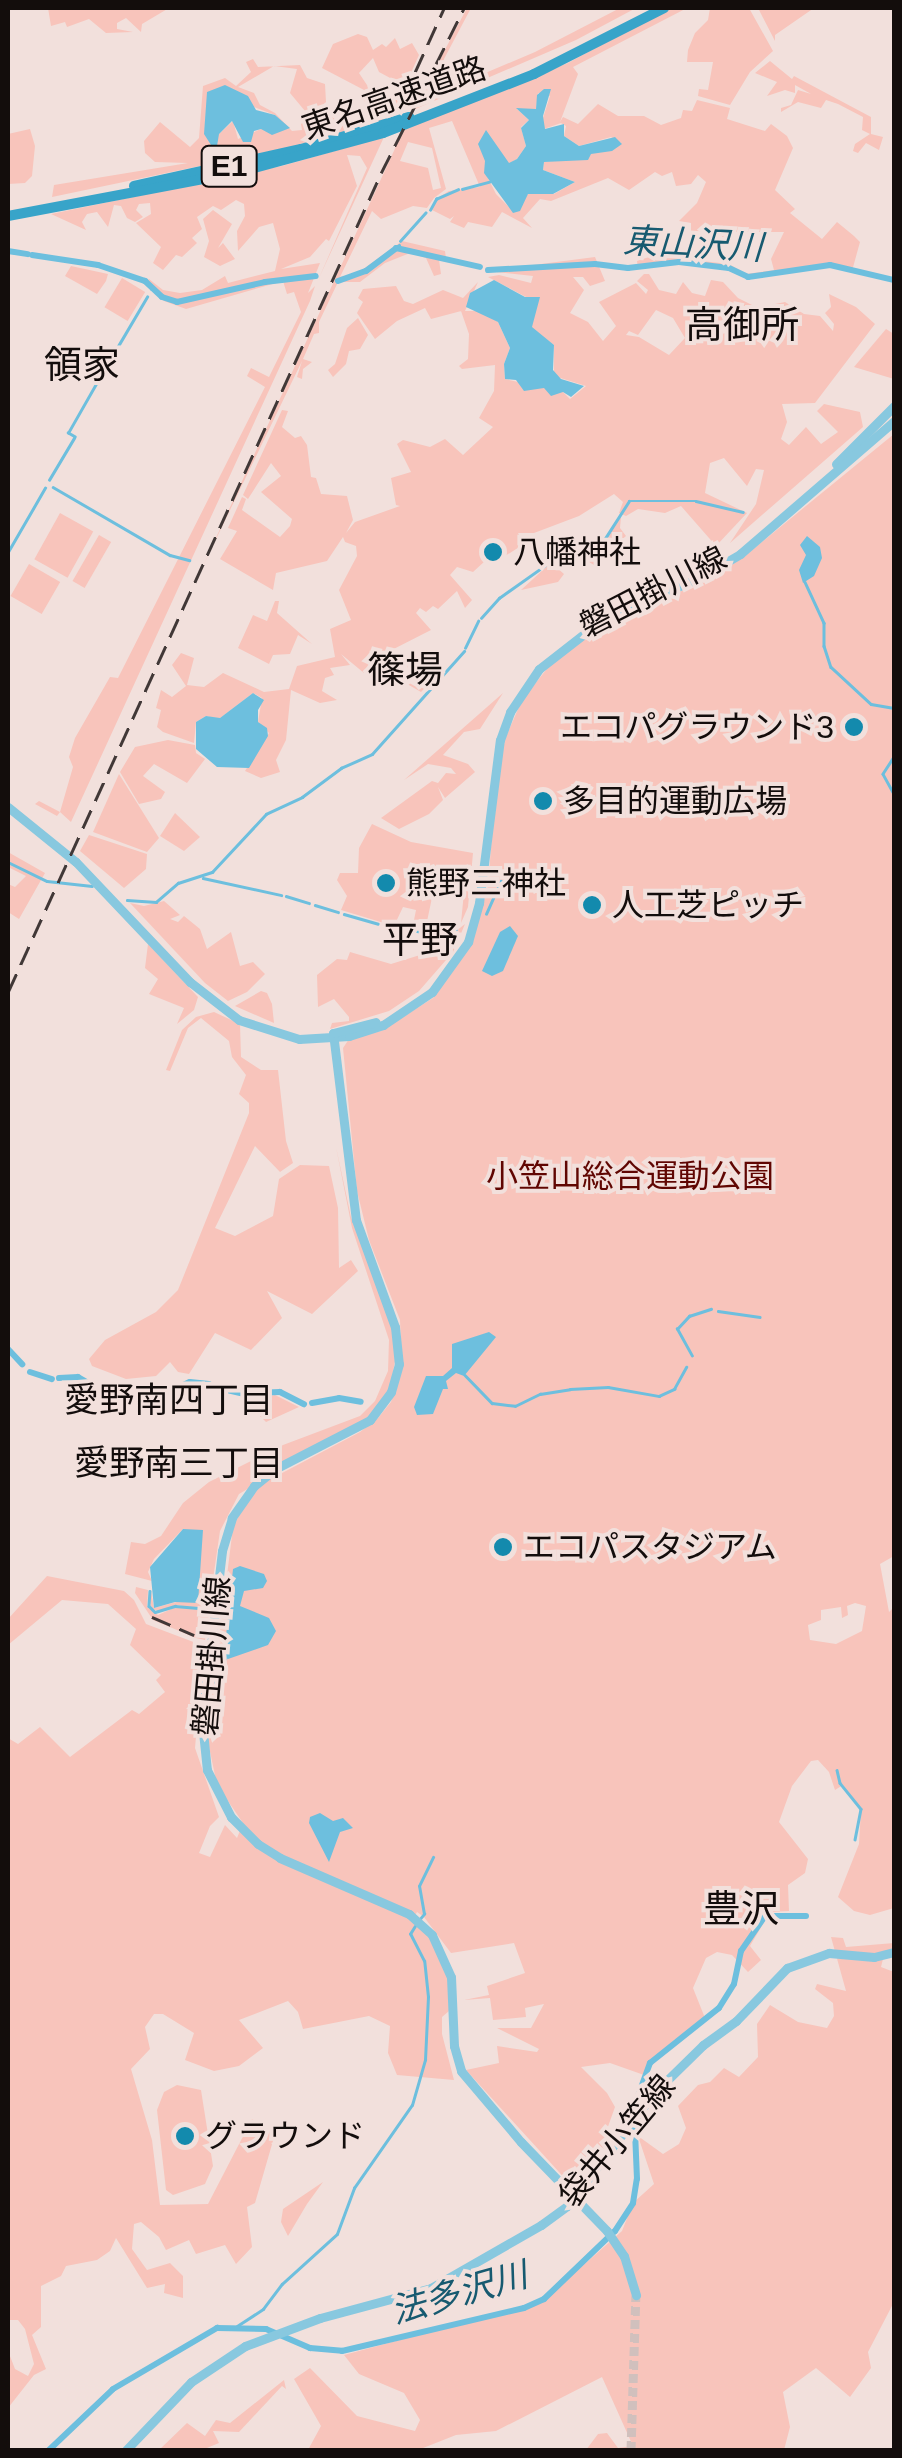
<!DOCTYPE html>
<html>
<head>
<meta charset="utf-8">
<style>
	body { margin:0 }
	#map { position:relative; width:902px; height:2458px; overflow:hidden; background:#f2e0dc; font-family:Helvetica,"Noto Sans JP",sans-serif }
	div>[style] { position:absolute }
	.green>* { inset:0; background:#f8c4bb; transform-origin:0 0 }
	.water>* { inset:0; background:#6dbfde }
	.stream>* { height:2.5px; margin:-1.25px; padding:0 1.25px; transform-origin:1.25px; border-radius:1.25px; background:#6dbfde }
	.river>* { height:6px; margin:-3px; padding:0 3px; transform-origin:3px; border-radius:3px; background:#6dbfde }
	.major-tunnel>* { height:9px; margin-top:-4.5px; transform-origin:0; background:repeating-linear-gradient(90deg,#d1c0bd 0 9px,transparent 0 13.5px) }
	.major>* { height:9px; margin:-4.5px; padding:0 4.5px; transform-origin:4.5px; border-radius:4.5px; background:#88c8df }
	.highway>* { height:10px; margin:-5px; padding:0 5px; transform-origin:5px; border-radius:5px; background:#38a4c9 }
	.rail>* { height:2.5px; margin-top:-1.25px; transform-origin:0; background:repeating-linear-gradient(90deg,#413837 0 20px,transparent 0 30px) }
	.dots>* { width:28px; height:28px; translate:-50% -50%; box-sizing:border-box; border:5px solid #f2e0dc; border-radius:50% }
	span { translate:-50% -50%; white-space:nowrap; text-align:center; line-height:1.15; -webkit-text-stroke:8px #f2e0dc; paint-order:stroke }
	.shield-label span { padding:2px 8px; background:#f2e0dc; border:2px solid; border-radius:8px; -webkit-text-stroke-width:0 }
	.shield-label { font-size:30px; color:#130d0c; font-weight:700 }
	.street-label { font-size:32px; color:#130d0c }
	.poi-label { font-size:32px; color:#130d0c }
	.left { translate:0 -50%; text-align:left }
	.right { translate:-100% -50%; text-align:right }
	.park-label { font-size:32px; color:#600602 }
	.water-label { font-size:35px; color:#175a70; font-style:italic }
	.neighbourhood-label { font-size:35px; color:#130d0c }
	.quarter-label { font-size:38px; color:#130d0c }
	.frame { position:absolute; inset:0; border:10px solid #130d0c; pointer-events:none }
</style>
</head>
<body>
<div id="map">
	<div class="green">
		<div style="clip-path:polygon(48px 8px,169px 8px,142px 24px,141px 32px,126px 18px,117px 23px,117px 29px,133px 32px,106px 33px,89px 19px,67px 27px,65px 22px,51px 26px)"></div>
		<div style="clip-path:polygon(467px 8px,471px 8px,444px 59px,443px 91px,535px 52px,620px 8px,636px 8px,576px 40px,413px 110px)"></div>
		<div style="clip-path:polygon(evenodd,669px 8px,687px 8px,573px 67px,578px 74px,560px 122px,563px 117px,578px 124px,598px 104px,618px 116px,644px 116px,661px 125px,681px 118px,683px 110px,692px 111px,697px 100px,730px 108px,727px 119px,765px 131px,771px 124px,787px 136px,793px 148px,775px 190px,795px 209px,790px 213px,822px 239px,837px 222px,854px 236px,860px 242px,852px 271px,822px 266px,748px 279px,727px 270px,666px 263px,638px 269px,637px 261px,670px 250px,675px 258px,729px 264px,746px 274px,774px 270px,771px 259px,784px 232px,733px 232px,732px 244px,722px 242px,722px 231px,691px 234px,691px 223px,679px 221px,697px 203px,706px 182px,698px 175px,691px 184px,676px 186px,672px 172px,662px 176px,655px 172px,629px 190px,608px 178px,551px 201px,540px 199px,523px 218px,532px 228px,502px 212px,492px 227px,468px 222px,464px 228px,450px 222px,454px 216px,450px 219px,432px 210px,436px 199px,449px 191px,480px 187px,452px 121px,429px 128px,446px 189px,434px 198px,427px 208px,413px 206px,381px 219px,372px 211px,340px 277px,358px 273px,402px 241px,445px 251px,446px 258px,439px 260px,441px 274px,434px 276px,426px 258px,410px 253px,385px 263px,360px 282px,338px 282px,319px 322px,319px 333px,314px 334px,303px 359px,312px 362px,303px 369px,302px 379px,297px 377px,302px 361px,203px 566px,404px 129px,568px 63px,669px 8px,538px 93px,550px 96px,542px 121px,544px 129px,561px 123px,566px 126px,564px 136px,579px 146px,611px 137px,621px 143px,571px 159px,544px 162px,543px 170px,575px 182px,554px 194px,528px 194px,514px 212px,496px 194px,485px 172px,486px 131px,509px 164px,517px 159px,526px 146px,521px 127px,529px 120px,517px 109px,536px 109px,538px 93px,669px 8px,408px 142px,432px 148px,441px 188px,433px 190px,428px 168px,400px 161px,408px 142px)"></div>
		<div style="clip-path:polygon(710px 8px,749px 8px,773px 51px,750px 72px,730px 105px,698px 96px,699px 89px,708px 90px,713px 62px,687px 62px,688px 50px,695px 33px,708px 20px)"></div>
		<div style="clip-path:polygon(758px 8px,814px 8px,775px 35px,775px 41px)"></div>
		<div style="clip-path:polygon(358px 34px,367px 37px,373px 50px,382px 44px,386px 47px,395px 38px,400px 49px,412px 43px,419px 55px,405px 86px,379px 72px,373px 58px,359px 73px,369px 88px,364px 90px,322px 68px,333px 44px)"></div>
		<div style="clip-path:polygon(evenodd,253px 59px,258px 67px,300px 65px,307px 78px,325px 84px,326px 102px,322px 106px,335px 119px,342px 108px,338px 101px,352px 110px,351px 121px,387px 119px,389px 109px,361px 100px,372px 90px,390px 101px,398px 88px,404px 91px,391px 118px,290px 147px,52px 197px,54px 185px,188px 163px,155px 162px,145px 153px,144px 141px,160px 122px,190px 147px,199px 138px,203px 86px,225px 78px,236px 86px,251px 72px,246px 62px,253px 59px,274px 66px,297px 69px,290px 93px,310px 117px,301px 124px,302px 130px,292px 131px,275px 113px,260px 105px,254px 93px,238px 87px,274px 66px,253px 59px,240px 96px,248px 96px,249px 105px,275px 115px,289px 128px,261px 129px,238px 139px,233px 121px,219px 134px,240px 96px)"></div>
		<div style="clip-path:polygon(770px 61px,792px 79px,794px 76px,871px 117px,871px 134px,883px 137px,879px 150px,866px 143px,858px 153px,853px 151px,855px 144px,870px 134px,862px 130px,863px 117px,838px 104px,826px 100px,821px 108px,798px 102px,781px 112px,781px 108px,791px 105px,798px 90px,811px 94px,795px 85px,795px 93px,785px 90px,767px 96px,777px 82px,755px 73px)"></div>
		<div style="clip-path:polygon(30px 129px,35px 146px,32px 176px,25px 183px,8px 184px,8px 134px)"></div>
		<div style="clip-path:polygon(384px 137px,319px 278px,367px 168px,360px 156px,347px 155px,357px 186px,329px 241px,326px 239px,310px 257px,281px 269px,320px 263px,308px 293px,315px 286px,310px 301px,71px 822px,60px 812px,57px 816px,35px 804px,39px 801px,60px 812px,73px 767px,69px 757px,75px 738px,110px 677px,118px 678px,265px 387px,247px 376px,251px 368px,269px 377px,301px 312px,294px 292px,287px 294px,283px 281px,186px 309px,164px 301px,145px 283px,149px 279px,163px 290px,180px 293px,202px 290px,225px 276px,228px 283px,275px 271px,280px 249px,273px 223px,259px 227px,238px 251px,237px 231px,245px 216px,244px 204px,236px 200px,221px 210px,213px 206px,197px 217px,202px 229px,192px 238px,197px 243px,182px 257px,176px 255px,163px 270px,153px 263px,161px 247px,136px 223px,151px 214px,150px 203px,139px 204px,136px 210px,143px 217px,135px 222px,127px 218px,121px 206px,114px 205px,108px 227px,97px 212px,87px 214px,82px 222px,86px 230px,51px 214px,282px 166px)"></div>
		<div style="clip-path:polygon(213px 210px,232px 224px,218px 248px,223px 243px,235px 259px,220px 266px,204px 257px,209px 241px,203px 219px)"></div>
		<div style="clip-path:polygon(evenodd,595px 257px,605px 281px,590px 286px,583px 277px,573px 277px,584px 290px,570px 313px,588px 322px,603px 341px,616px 326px,599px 302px,636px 283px,646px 294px,648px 290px,637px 281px,644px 274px,649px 274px,659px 290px,676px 294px,683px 282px,692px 293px,705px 296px,711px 280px,723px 282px,738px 298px,768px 313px,775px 304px,785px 302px,804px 314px,820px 316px,833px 331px,834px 324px,825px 313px,831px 307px,829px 294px,856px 307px,875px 324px,815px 403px,782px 404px,787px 422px,781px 439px,789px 445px,806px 427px,821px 444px,838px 432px,817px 411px,824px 404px,860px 412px,863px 427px,730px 543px,756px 504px,764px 470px,756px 469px,747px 486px,724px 458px,710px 463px,705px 493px,747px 513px,716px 546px,681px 506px,665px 513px,638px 509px,626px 516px,619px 513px,623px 502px,614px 494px,579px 516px,534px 533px,518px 533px,524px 544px,494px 563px,485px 561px,473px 572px,457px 567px,450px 575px,472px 600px,465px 608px,457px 591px,438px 609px,433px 606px,426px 612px,420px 608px,416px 613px,431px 630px,376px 658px,364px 673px,341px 654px,350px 665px,330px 668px,334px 675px,325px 678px,322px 691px,337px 700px,320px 703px,291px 690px,286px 740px,276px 760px,280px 772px,261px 778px,245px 771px,269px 733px,258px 722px,262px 698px,253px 693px,219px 719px,206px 716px,196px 722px,194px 743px,163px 732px,157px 727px,161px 710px,156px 708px,161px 690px,172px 697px,186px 686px,172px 665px,181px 653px,194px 658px,187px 685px,204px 687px,223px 673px,264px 692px,289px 689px,297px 666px,335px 657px,330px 629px,351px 620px,339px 590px,357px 556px,356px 546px,345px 542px,343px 537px,327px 561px,276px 573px,273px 590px,220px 559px,237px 531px,228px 528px,242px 497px,246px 499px,242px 510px,280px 537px,290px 526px,292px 519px,261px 492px,281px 476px,271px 463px,248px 499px,243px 495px,282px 410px,288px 411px,282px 427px,295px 438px,301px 436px,307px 445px,311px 477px,316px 478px,321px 494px,347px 496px,353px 520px,346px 533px,355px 522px,400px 506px,396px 505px,391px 478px,411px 472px,397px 444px,403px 440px,430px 447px,445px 439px,463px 455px,493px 427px,479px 418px,494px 391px,495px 365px,462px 369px,459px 366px,468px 359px,469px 334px,461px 311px,465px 310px,431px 319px,425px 308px,397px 321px,375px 339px,357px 313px,363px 302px,358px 298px,363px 289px,396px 286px,404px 301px,413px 304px,443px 290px,463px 298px,478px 282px,465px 311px,481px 311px,498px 322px,510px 348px,504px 364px,505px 379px,563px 392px,570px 399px,586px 386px,554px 376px,554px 345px,531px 328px,534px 312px,526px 297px,488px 277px,499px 275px,531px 283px,533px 276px,487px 271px,595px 257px,656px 310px,673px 318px,685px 338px,669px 355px,639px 337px,626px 335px,629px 331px,638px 335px,656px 310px)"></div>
		<div style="clip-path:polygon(71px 266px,108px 274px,106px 281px,97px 294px,65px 276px)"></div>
		<div style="left:122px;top:278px;width:27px;height:34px;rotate:31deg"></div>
		<div style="clip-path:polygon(358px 318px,368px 335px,360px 349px,349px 351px,346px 364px,333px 377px,328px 370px,335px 364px,347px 328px)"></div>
		<div style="clip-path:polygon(886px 329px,894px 334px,894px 379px,854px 367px)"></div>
		<div style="clip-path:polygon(evenodd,894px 434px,894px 1556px,880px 1564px,889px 1612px,894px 1607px,894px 1908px,870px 1915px,854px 1911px,838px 1897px,859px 1844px,861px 1809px,843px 1785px,835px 1790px,829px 1772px,818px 1760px,811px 1761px,792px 1786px,779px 1822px,808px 1859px,805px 1873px,788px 1885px,789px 1911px,770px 1912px,750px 1946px,761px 1960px,748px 1972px,732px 1955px,717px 1952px,706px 1958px,693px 1988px,705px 2018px,673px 2041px,644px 2075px,610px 2063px,581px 2067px,607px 2093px,615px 2107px,605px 2135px,614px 2141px,569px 2183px,466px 2070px,499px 2063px,497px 2046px,537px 2052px,539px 2049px,497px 2028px,531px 2028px,544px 2004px,525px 2008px,526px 2017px,493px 2020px,490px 1998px,464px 2000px,489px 1995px,487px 1986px,525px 1973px,514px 1943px,451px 1953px,424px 1917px,417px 1912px,413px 1919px,431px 1938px,448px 1978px,449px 2011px,442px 2017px,442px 2034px,454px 2080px,397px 2075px,388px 2053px,390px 2026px,369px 2016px,303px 2029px,298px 2012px,288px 2001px,239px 2020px,263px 2048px,239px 2066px,214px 2071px,185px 2060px,194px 2033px,163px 2014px,154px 2014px,145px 2027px,150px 2049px,131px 2069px,152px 2140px,160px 2205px,208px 2204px,252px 2119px,275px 2134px,255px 2203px,247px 2207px,252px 2247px,236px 2264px,225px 2245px,196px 2254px,189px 2240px,166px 2250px,159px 2237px,141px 2222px,134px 2224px,132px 2249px,147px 2270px,170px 2263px,183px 2276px,183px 2298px,164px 2293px,165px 2284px,147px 2288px,116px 2238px,110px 2251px,97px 2260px,66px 2266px,61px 2276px,41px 2286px,41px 2327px,32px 2335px,46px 2369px,34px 2375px,8px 2408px,8px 2351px,15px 2369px,28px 2376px,34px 2364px,25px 2329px,18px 2320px,8px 2320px,8px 1738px,18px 1744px,40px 1727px,70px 1757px,132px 1710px,139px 1714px,165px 1692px,156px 1680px,161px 1675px,130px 1645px,136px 1629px,108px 1604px,62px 1600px,8px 1645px,8px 1619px,47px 1576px,124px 1591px,134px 1600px,146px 1624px,204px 1646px,195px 1748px,219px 1817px,210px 1826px,199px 1853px,210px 1857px,225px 1825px,237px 1838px,243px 1823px,217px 1785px,207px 1737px,233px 1527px,246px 1501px,265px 1482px,360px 1432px,378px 1418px,391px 1402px,402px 1367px,400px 1320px,369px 1240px,357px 1191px,343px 1048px,349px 1039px,381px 1031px,433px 998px,472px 944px,488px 886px,495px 796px,505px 739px,522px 700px,550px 665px,602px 624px,696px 585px,746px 555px,894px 434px,855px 1603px,866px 1606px,862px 1631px,836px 1644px,810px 1640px,808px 1625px,821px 1620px,821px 1610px,841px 1607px,842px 1618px,848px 1615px,847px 1606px,855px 1603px)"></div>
		<div style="left:60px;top:513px;width:38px;height:53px;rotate:29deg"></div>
		<div style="clip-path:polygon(621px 517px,620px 528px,626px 536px,619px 542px,622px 548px,607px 560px,594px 565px,584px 559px,563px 560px,556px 567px,564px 574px,558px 582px,521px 590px,557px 557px,589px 549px,606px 537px)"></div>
		<div style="left:99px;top:535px;width:14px;height:53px;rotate:30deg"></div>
		<div style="left:29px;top:564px;width:36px;height:37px;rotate:30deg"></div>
		<div style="clip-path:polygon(275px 601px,279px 601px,277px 613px,312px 644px,298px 635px,290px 654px,273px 655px,269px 664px,238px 648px,253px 615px,267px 621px)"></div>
		<div style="clip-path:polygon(418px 656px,437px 675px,421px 692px,402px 681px,400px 670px)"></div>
		<div style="clip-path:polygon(503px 693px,480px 729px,464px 732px,443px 755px,468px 764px,475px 772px,445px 798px,438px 787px,443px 800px,429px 814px,399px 829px,381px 818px,432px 781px,438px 783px,446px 773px,456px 774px,451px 768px,428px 764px,404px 780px)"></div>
		<div style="clip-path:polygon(168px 740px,195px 745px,196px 753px,205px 759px,187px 783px,154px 764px,143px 776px,165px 792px,161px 799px,139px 804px,120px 772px,135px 747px)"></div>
		<div style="clip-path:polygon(119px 774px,159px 838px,147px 852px,93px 832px)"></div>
		<div style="clip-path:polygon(175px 813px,200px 837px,184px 851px,160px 836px)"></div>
		<div style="clip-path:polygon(372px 824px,411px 842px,473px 853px,468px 907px,461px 923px,464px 892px,445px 888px,434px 888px,425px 931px,412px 930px,416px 910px,403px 907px,394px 926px,341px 910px,347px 896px,337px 880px,340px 873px,358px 873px,359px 848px)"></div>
		<div style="clip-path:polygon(89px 835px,147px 854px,146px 869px,124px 888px,80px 851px)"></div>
		<div style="clip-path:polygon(8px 852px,45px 873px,19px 919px,8px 912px,8px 884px,15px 887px,26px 876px,8px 867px)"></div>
		<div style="clip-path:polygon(164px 901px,180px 915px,170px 919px,178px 922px,184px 916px,200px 929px,207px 949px,231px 932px,240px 966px,253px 962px,265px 974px,247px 992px,228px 1001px,205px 983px,130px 903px,144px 906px)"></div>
		<div style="clip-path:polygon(465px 924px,453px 952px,419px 991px,389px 1011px,330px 1029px,332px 1023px,349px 1021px,349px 1017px,334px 999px,318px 1007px,317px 975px,337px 959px,347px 960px,350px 952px,391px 964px,449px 946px,451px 935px)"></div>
		<div style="clip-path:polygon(148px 944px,198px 997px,194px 1010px,177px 1024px,184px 1008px,149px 994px,158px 979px,145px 968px)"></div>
		<div style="clip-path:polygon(261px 991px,267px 993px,272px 1004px,274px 1023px,235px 1006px)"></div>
		<div style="clip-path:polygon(214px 1012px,240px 1024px,241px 1057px,261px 1070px,278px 1070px,286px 1141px,293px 1163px,280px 1172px,255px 1146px,215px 1228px,235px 1236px,273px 1216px,279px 1179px,300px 1165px,329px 1166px,338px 1208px,339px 1268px,351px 1260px,358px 1271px,312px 1314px,267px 1291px,282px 1318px,251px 1350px,215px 1333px,189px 1374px,178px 1372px,170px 1362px,156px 1376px,126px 1379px,92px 1366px,89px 1359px,105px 1340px,156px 1312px,178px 1290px,249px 1113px,249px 1103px,239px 1094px,246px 1075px,232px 1057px,229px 1041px,201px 1018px,188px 1028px,170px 1071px,166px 1070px,182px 1030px,196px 1017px)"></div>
		<div style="clip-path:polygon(336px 1147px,351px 1217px,393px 1329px,396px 1356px,390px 1388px,369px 1418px,239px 1494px,220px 1531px,212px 1586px,205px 1590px,204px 1600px,210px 1607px,205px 1640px,196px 1638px,153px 1620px,135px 1593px,136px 1587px,148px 1590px,147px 1607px,158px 1615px,176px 1607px,198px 1609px,177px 1605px,158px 1611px,152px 1609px,150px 1602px,151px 1591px,154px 1608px,180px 1601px,191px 1532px,183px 1529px,154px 1559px,148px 1572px,152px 1581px,125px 1574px,131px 1542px,145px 1544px,161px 1536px,183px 1503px,209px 1482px,283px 1445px,360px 1416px,375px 1401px,388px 1371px,389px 1340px,352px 1228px)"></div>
		<div style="clip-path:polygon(275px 1395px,299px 1407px,266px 1422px,245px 1401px)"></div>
		<div style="clip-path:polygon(831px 1937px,843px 1938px,846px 1947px,894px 1943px,894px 1953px,883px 1959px,881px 1967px,894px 1972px,894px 2302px,868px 2352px,871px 2368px,850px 2397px,816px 2368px,783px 2392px,790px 2427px,784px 2450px,586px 2450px,598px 2434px,607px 2433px,618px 2448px,633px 2446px,602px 2377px,496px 2431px,456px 2435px,418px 2450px,308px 2450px,321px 2426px,294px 2379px,310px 2368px,357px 2416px,415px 2431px,420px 2420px,404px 2393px,359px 2374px,344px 2355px,522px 2307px,553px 2292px,622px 2231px,633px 2203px,654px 2184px,638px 2136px,663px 2154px,679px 2144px,686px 2128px,678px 2106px,698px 2085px,710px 2082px,724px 2068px,739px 2077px,758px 2057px,757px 2024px,770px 2005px,798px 2022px,827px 2028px,834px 2016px,833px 2003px,815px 1989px,817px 1984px,846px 1991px)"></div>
		<div style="clip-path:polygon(177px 2085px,201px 2090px,213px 2166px,205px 2184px,173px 2195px,166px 2190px,157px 2110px,164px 2092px)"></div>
		<div style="clip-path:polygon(323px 2182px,307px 2204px,288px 2236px,281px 2222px,283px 2209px)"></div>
		<div style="clip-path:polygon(284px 2380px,286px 2389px,282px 2386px,239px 2432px,213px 2431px,219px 2443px,202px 2450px,159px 2450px,187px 2423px,205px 2436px,216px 2420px,230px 2423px)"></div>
	</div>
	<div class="water">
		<div style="clip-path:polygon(225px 85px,248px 96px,256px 110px,275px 115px,290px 128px,272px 135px,261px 129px,254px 131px,251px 142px,243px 142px,232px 121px,219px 134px,217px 146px,211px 145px,204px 134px,207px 92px)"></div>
		<div style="clip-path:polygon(544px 89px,551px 89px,543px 116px,545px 129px,564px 124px,564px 136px,579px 146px,615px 137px,622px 144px,612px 151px,591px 154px,588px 160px,544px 162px,543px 170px,575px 182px,553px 194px,528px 194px,520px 211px,513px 213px,484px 173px,485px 161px,478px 144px,486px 130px,509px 163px,517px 159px,526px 146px,521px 128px,529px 120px,516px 108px,536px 109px,537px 95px)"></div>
		<div style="clip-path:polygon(494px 280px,525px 297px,540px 297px,532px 327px,554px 345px,553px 370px,561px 379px,584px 386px,571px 397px,563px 392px,551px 396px,544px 388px,524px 391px,516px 380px,505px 379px,504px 364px,510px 348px,498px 322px,466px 307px,470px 293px)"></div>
		<div style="clip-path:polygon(807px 536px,820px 547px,822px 558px,814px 576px,803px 583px,799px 570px,806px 555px,800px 545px)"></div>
		<div style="clip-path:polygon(253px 693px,264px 700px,258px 710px,258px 722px,267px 728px,268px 736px,249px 768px,217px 767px,196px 749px,196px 722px,206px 716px,220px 718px)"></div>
		<div style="clip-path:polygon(510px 926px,518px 936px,503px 971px,492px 976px,482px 971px,500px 932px)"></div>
		<div style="clip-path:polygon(489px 1332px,496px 1337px,464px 1376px,456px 1373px,446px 1381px,448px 1389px,443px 1389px,433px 1414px,417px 1415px,414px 1407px,426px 1376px,443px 1376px,452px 1368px,452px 1344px)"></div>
		<div style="clip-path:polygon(183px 1529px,203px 1530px,198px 1603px,175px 1602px,154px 1608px,150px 1567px)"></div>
		<div style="clip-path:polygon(240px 1566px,264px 1574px,267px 1581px,263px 1588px,244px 1591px,240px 1606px,269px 1618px,276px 1631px,268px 1645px,228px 1659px,224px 1655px,233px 1569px)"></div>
		<div style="clip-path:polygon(320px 1813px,333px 1821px,343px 1818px,353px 1828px,340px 1832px,329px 1862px,309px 1823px,310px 1817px)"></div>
	</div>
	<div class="stream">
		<div style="left:462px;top:189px;width:28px;rotate:-15deg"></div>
		<div style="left:430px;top:210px;width:13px;rotate:-61deg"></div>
		<div style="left:436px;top:199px;width:24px;rotate:-24deg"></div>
		<div style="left:400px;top:241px;width:38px;rotate:-48deg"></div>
		<div style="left:396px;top:248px;width:4px;rotate:-45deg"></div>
		<div style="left:151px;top:289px;width:1px;rotate:-45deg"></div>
		<div style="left:111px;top:358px;width:71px;rotate:-59.5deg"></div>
		<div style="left:75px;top:437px;width:8px;rotate:-150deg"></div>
		<div style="left:68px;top:433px;width:81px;rotate:-60.3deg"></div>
		<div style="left:49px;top:480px;width:49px;rotate:-59.2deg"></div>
		<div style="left:53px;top:487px;width:135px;rotate:30.2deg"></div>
		<div style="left:170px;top:555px;width:20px;rotate:15deg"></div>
		<div style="left:8px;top:552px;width:74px;rotate:-60deg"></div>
		<div style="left:805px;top:582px;width:45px;rotate:65.1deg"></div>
		<div style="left:824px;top:623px;width:23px;rotate:90deg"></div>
		<div style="left:824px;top:646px;width:22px;rotate:72deg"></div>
		<div style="left:831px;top:667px;width:54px;rotate:42.8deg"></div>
		<div style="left:871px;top:704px;width:23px;rotate:10deg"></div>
		<div style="left:481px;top:618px;width:27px;rotate:-48deg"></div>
		<div style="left:499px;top:598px;width:71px;rotate:-35.3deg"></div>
		<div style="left:557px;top:557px;width:50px;rotate:-19.9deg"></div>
		<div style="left:604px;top:540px;width:46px;rotate:-57.3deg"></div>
		<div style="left:629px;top:501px;width:67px"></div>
		<div style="left:696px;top:501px;width:48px;rotate:13.2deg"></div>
		<div style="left:465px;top:648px;width:30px;rotate:-64deg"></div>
		<div style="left:894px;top:757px;width:20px;rotate:123deg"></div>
		<div style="left:883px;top:774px;width:23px;rotate:61deg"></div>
		<div style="left:8px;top:862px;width:43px;rotate:26deg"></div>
		<div style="left:47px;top:881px;width:45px;rotate:6.3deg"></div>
		<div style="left:203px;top:878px;width:80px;rotate:12.3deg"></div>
		<div style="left:286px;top:896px;width:24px;rotate:17deg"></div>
		<div style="left:127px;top:900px;width:29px;rotate:4deg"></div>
		<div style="left:156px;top:902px;width:29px;rotate:-41deg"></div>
		<div style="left:178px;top:883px;width:36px;rotate:-18deg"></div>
		<div style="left:212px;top:872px;width:79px;rotate:-47deg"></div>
		<div style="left:266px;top:814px;width:40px;rotate:-25deg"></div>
		<div style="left:302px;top:797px;width:49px;rotate:-36.6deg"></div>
		<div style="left:341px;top:768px;width:34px;rotate:-24deg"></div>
		<div style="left:372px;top:754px;width:138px;rotate:-48.2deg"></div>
		<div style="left:315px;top:905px;width:24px;rotate:17deg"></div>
		<div style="left:344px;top:914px;width:35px;rotate:16deg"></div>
		<div style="left:486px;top:914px;width:36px;rotate:-66deg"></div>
		<div style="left:383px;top:925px;width:47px;rotate:9.9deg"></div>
		<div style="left:433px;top:932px;width:23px;rotate:-7deg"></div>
		<div style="left:718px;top:1311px;width:42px;rotate:8.1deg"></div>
		<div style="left:692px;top:1356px;width:31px;rotate:-119deg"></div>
		<div style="left:677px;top:1329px;width:18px;rotate:-47deg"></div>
		<div style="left:689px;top:1316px;width:23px;rotate:-18deg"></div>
		<div style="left:465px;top:1375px;width:39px;rotate:46deg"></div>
		<div style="left:492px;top:1403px;width:23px;rotate:7deg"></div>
		<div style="left:515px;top:1406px;width:28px;rotate:-26deg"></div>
		<div style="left:540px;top:1394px;width:30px;rotate:-9deg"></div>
		<div style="left:570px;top:1389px;width:38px;rotate:-3deg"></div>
		<div style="left:608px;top:1387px;width:52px;rotate:10deg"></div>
		<div style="left:659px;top:1396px;width:17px;rotate:-25deg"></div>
		<div style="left:674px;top:1389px;width:25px;rotate:-61deg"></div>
		<div style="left:150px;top:1591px;width:15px;rotate:94deg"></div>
		<div style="left:149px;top:1606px;width:8px;rotate:45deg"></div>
		<div style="left:155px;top:1612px;width:21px;rotate:-17deg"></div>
		<div style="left:175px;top:1606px;width:23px;rotate:5deg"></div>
		<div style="left:215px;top:1686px;width:13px;rotate:-90deg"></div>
		<div style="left:215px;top:1673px;width:19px;rotate:-55deg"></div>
		<div style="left:837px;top:1770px;width:13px;rotate:77deg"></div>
		<div style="left:840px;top:1783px;width:33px;rotate:51deg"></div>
		<div style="left:861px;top:1809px;width:31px;rotate:101deg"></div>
		<div style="left:419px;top:1920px;width:8px;rotate:-50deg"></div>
		<div style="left:424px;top:1914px;width:28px;rotate:-100deg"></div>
		<div style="left:419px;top:1886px;width:32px;rotate:-64deg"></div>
		<div style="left:237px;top:2326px;width:31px;rotate:-33deg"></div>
		<div style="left:263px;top:2309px;width:31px;rotate:-53deg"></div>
		<div style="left:282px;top:2284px;width:74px;rotate:-42.3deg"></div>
		<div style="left:337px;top:2234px;width:49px;rotate:-69.7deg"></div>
		<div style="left:354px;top:2188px;width:101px;rotate:-55.1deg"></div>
		<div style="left:412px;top:2105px;width:47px;rotate:-73.9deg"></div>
		<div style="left:425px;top:2060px;width:63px;rotate:-87.3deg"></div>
		<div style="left:428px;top:1997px;width:36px;rotate:-96deg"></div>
		<div style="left:424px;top:1961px;width:30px;rotate:-117deg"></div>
		<div style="left:410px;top:1934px;width:9px;rotate:-58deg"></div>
	</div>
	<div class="river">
		<div style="left:8px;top:251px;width:20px;rotate:9deg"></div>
		<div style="left:32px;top:255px;width:67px;rotate:8.6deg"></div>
		<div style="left:98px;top:265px;width:50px;rotate:18.8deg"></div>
		<div style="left:145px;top:281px;width:23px;rotate:43deg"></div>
		<div style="left:162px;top:297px;width:16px;rotate:18deg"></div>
		<div style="left:177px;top:302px;width:90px;rotate:-12.8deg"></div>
		<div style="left:265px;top:282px;width:51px;rotate:-6.7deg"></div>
		<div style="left:488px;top:270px;width:107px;rotate:-3.2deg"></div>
		<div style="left:595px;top:264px;width:33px;rotate:7deg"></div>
		<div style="left:628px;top:268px;width:51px;rotate:-6.7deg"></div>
		<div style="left:679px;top:262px;width:50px;rotate:6.8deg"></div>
		<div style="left:729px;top:268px;width:21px;rotate:25deg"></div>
		<div style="left:748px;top:277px;width:83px;rotate:-8.3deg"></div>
		<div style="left:830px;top:265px;width:66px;rotate:13.2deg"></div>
		<div style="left:338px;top:281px;width:30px;rotate:-20deg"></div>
		<div style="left:366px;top:271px;width:38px;rotate:-37deg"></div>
		<div style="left:396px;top:248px;width:86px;rotate:12.7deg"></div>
		<div style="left:8px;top:1349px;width:21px;rotate:47deg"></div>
		<div style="left:30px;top:1372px;width:23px;rotate:18deg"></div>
		<div style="left:59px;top:1378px;width:19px;rotate:-3deg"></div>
		<div style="left:78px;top:1377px;width:34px;rotate:30deg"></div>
		<div style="left:108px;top:1394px;width:39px;rotate:-10deg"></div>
		<div style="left:146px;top:1387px;width:21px;rotate:17deg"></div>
		<div style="left:166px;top:1393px;width:26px;rotate:-25deg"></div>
		<div style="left:190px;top:1382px;width:19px;rotate:6deg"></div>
		<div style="left:214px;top:1387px;width:28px;rotate:13deg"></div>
		<div style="left:252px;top:1393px;width:28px;rotate:-2deg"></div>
		<div style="left:280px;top:1392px;width:27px;rotate:27deg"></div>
		<div style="left:312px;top:1403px;width:27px;rotate:-10deg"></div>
		<div style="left:339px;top:1398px;width:22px;rotate:10deg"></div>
		<div style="left:49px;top:2450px;width:88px;rotate:-43.6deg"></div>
		<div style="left:113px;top:2389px;width:121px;rotate:-30.4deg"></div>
		<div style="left:217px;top:2328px;width:49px;rotate:1.2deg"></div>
		<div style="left:266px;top:2329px;width:48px;rotate:23.4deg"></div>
		<div style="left:310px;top:2348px;width:32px;rotate:5deg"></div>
		<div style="left:342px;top:2351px;width:187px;rotate:-13.3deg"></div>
		<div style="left:524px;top:2308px;width:22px;rotate:-24deg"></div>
		<div style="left:544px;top:2299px;width:98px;rotate:-43.8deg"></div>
		<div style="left:615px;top:2231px;width:33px;rotate:-57deg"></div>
		<div style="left:633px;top:2203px;width:24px;rotate:-81deg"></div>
		<div style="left:637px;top:2179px;width:72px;rotate:-92.4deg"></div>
		<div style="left:634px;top:2107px;width:47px;rotate:-70deg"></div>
		<div style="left:650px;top:2063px;width:88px;rotate:-38.6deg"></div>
		<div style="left:719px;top:2008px;width:28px;rotate:-58deg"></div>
		<div style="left:734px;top:1984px;width:34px;rotate:-78deg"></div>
		<div style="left:741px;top:1951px;width:42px;rotate:-55.6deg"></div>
		<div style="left:765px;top:1916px;width:41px"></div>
	</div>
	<div class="major-tunnel">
		<div style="left:631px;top:2450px;width:155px;rotate:-88.2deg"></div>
	</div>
	<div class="major">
		<div style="left:836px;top:464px;width:82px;rotate:-45deg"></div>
		<div style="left:8px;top:807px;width:87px;rotate:39deg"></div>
		<div style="left:76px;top:862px;width:166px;rotate:46.5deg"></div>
		<div style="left:190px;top:982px;width:62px;rotate:37.8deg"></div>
		<div style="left:239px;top:1020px;width:63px;rotate:17.6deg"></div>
		<div style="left:299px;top:1039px;width:50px;rotate:-3.4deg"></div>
		<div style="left:349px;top:1036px;width:36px;rotate:-18deg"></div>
		<div style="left:383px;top:1025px;width:59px;rotate:-34deg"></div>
		<div style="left:432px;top:992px;width:62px;rotate:-54.2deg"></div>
		<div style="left:468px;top:942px;width:41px;rotate:-74.2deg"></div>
		<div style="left:479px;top:903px;width:164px;rotate:-82.7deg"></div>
		<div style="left:500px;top:740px;width:30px;rotate:-70deg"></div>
		<div style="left:510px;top:712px;width:52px;rotate:-56deg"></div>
		<div style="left:539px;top:669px;width:86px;rotate:-37.9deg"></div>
		<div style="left:607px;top:616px;width:100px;rotate:-22.4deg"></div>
		<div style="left:699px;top:578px;width:48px;rotate:-30.3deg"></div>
		<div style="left:740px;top:554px;width:203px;rotate:-40.8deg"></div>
		<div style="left:333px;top:1033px;width:188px;rotate:83deg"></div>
		<div style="left:356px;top:1220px;width:114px;rotate:70deg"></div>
		<div style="left:395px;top:1327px;width:37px;rotate:84deg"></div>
		<div style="left:399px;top:1364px;width:29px;rotate:106deg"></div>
		<div style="left:391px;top:1392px;width:35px;rotate:127deg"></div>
		<div style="left:370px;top:1420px;width:107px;rotate:152.7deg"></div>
		<div style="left:275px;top:1469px;width:27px;rotate:141deg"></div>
		<div style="left:254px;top:1486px;width:39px;rotate:125deg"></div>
		<div style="left:232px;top:1518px;width:34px;rotate:107deg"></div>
		<div style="left:222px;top:1551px;width:172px;rotate:96.7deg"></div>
		<div style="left:202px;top:1722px;width:48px;rotate:84.1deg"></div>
		<div style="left:207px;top:1770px;width:53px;rotate:62.9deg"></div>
		<div style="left:231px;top:1817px;width:38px;rotate:45deg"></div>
		<div style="left:258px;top:1844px;width:26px;rotate:32deg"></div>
		<div style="left:280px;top:1858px;width:141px;rotate:23.5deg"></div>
		<div style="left:409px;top:1914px;width:31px;rotate:42deg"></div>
		<div style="left:432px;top:1935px;width:46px;rotate:65.7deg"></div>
		<div style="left:451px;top:1977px;width:69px;rotate:87.5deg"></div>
		<div style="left:454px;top:2046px;width:26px;rotate:74deg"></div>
		<div style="left:461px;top:2071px;width:93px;rotate:49.8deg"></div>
		<div style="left:521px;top:2142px;width:124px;rotate:46deg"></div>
		<div style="left:607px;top:2231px;width:30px;rotate:56deg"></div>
		<div style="left:624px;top:2256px;width:41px;rotate:72.9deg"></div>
		<div style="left:333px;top:1033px;width:44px;rotate:-14.3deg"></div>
		<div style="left:126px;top:2450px;width:94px;rotate:-46.3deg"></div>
		<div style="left:191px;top:2382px;width:65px;rotate:-33.7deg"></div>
		<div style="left:245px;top:2346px;width:80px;rotate:-20.5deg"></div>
		<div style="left:320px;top:2318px;width:115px;rotate:-15.1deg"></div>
		<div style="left:431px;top:2288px;width:127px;rotate:-29.8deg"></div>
		<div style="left:541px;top:2225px;width:32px;rotate:-36deg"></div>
		<div style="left:567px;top:2206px;width:141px;rotate:-52.5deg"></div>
		<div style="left:653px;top:2094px;width:70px;rotate:-44.4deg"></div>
		<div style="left:703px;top:2045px;width:41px;rotate:-36deg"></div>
		<div style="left:736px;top:2021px;width:74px;rotate:-46.1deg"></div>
		<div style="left:787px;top:1968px;width:45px;rotate:-19.7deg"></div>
		<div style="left:829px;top:1953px;width:45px;rotate:5.1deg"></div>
		<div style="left:874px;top:1957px;width:21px;rotate:-14deg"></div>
	</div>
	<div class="highway">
		<div style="left:134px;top:186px;width:171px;rotate:-12.5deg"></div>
		<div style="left:301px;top:149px;width:113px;rotate:-16.5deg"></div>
		<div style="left:8px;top:216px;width:232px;rotate:-10.7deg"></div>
		<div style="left:236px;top:173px;width:152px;rotate:-15.2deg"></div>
		<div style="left:383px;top:133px;width:162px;rotate:-21.3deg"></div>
		<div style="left:534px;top:74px;width:146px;rotate:-26.9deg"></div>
	</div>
	<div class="rail">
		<div style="left:415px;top:72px;width:70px;rotate:-65.6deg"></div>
		<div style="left:8px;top:992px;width:900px;rotate:-65.51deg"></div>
		<div style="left:381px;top:173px;width:185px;rotate:-63.3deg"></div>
		<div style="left:152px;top:1617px;width:46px;rotate:23.2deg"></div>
	</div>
	<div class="dots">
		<div style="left:493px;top:552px;background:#138aad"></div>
		<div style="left:854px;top:727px;background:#138aad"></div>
		<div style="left:543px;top:801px;background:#138aad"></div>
		<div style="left:386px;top:883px;background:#138aad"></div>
		<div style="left:592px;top:905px;background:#138aad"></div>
		<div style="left:503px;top:1547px;background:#138aad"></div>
		<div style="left:185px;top:2136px;background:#138aad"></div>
	</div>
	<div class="shield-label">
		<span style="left:229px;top:166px">E1</span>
	</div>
	<div class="street-label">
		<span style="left:394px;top:98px;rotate:-19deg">東名高速道路</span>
		<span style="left:653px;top:592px;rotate:-27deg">磐田掛川線</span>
		<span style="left:212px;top:1656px;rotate:-85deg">磐田掛川線</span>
		<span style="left:617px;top:2141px;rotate:-50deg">袋井小笠線</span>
	</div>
	<div class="poi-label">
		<span class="left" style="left:513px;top:552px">八幡神社</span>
		<span class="right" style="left:834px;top:727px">エコパグラウンド3</span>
		<span class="left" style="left:563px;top:801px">多目的運動広場</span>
		<span class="left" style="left:406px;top:883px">熊野三神社</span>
		<span class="left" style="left:612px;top:905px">人工芝ピッチ</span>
		<span class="left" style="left:523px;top:1547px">エコパスタジアム</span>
		<span class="left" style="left:205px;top:2136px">グラウンド</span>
	</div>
	<div class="park-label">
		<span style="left:630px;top:1176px">小笠山総合運動公園</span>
	</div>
	<div class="water-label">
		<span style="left:693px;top:244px;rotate:3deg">東山沢川</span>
		<span style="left:459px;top:2293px;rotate:-16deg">法多沢川</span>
	</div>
	<div class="neighbourhood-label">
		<span style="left:169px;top:1400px">愛野南四丁目</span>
		<span style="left:179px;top:1463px">愛野南三丁目</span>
	</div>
	<div class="quarter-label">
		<span style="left:742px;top:326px">高御所</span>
		<span style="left:82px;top:366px">領家</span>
		<span style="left:405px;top:671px">篠場</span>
		<span style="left:420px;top:941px">平野</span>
		<span style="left:741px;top:1910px">豊沢</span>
	</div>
	<div class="frame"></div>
</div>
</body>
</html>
